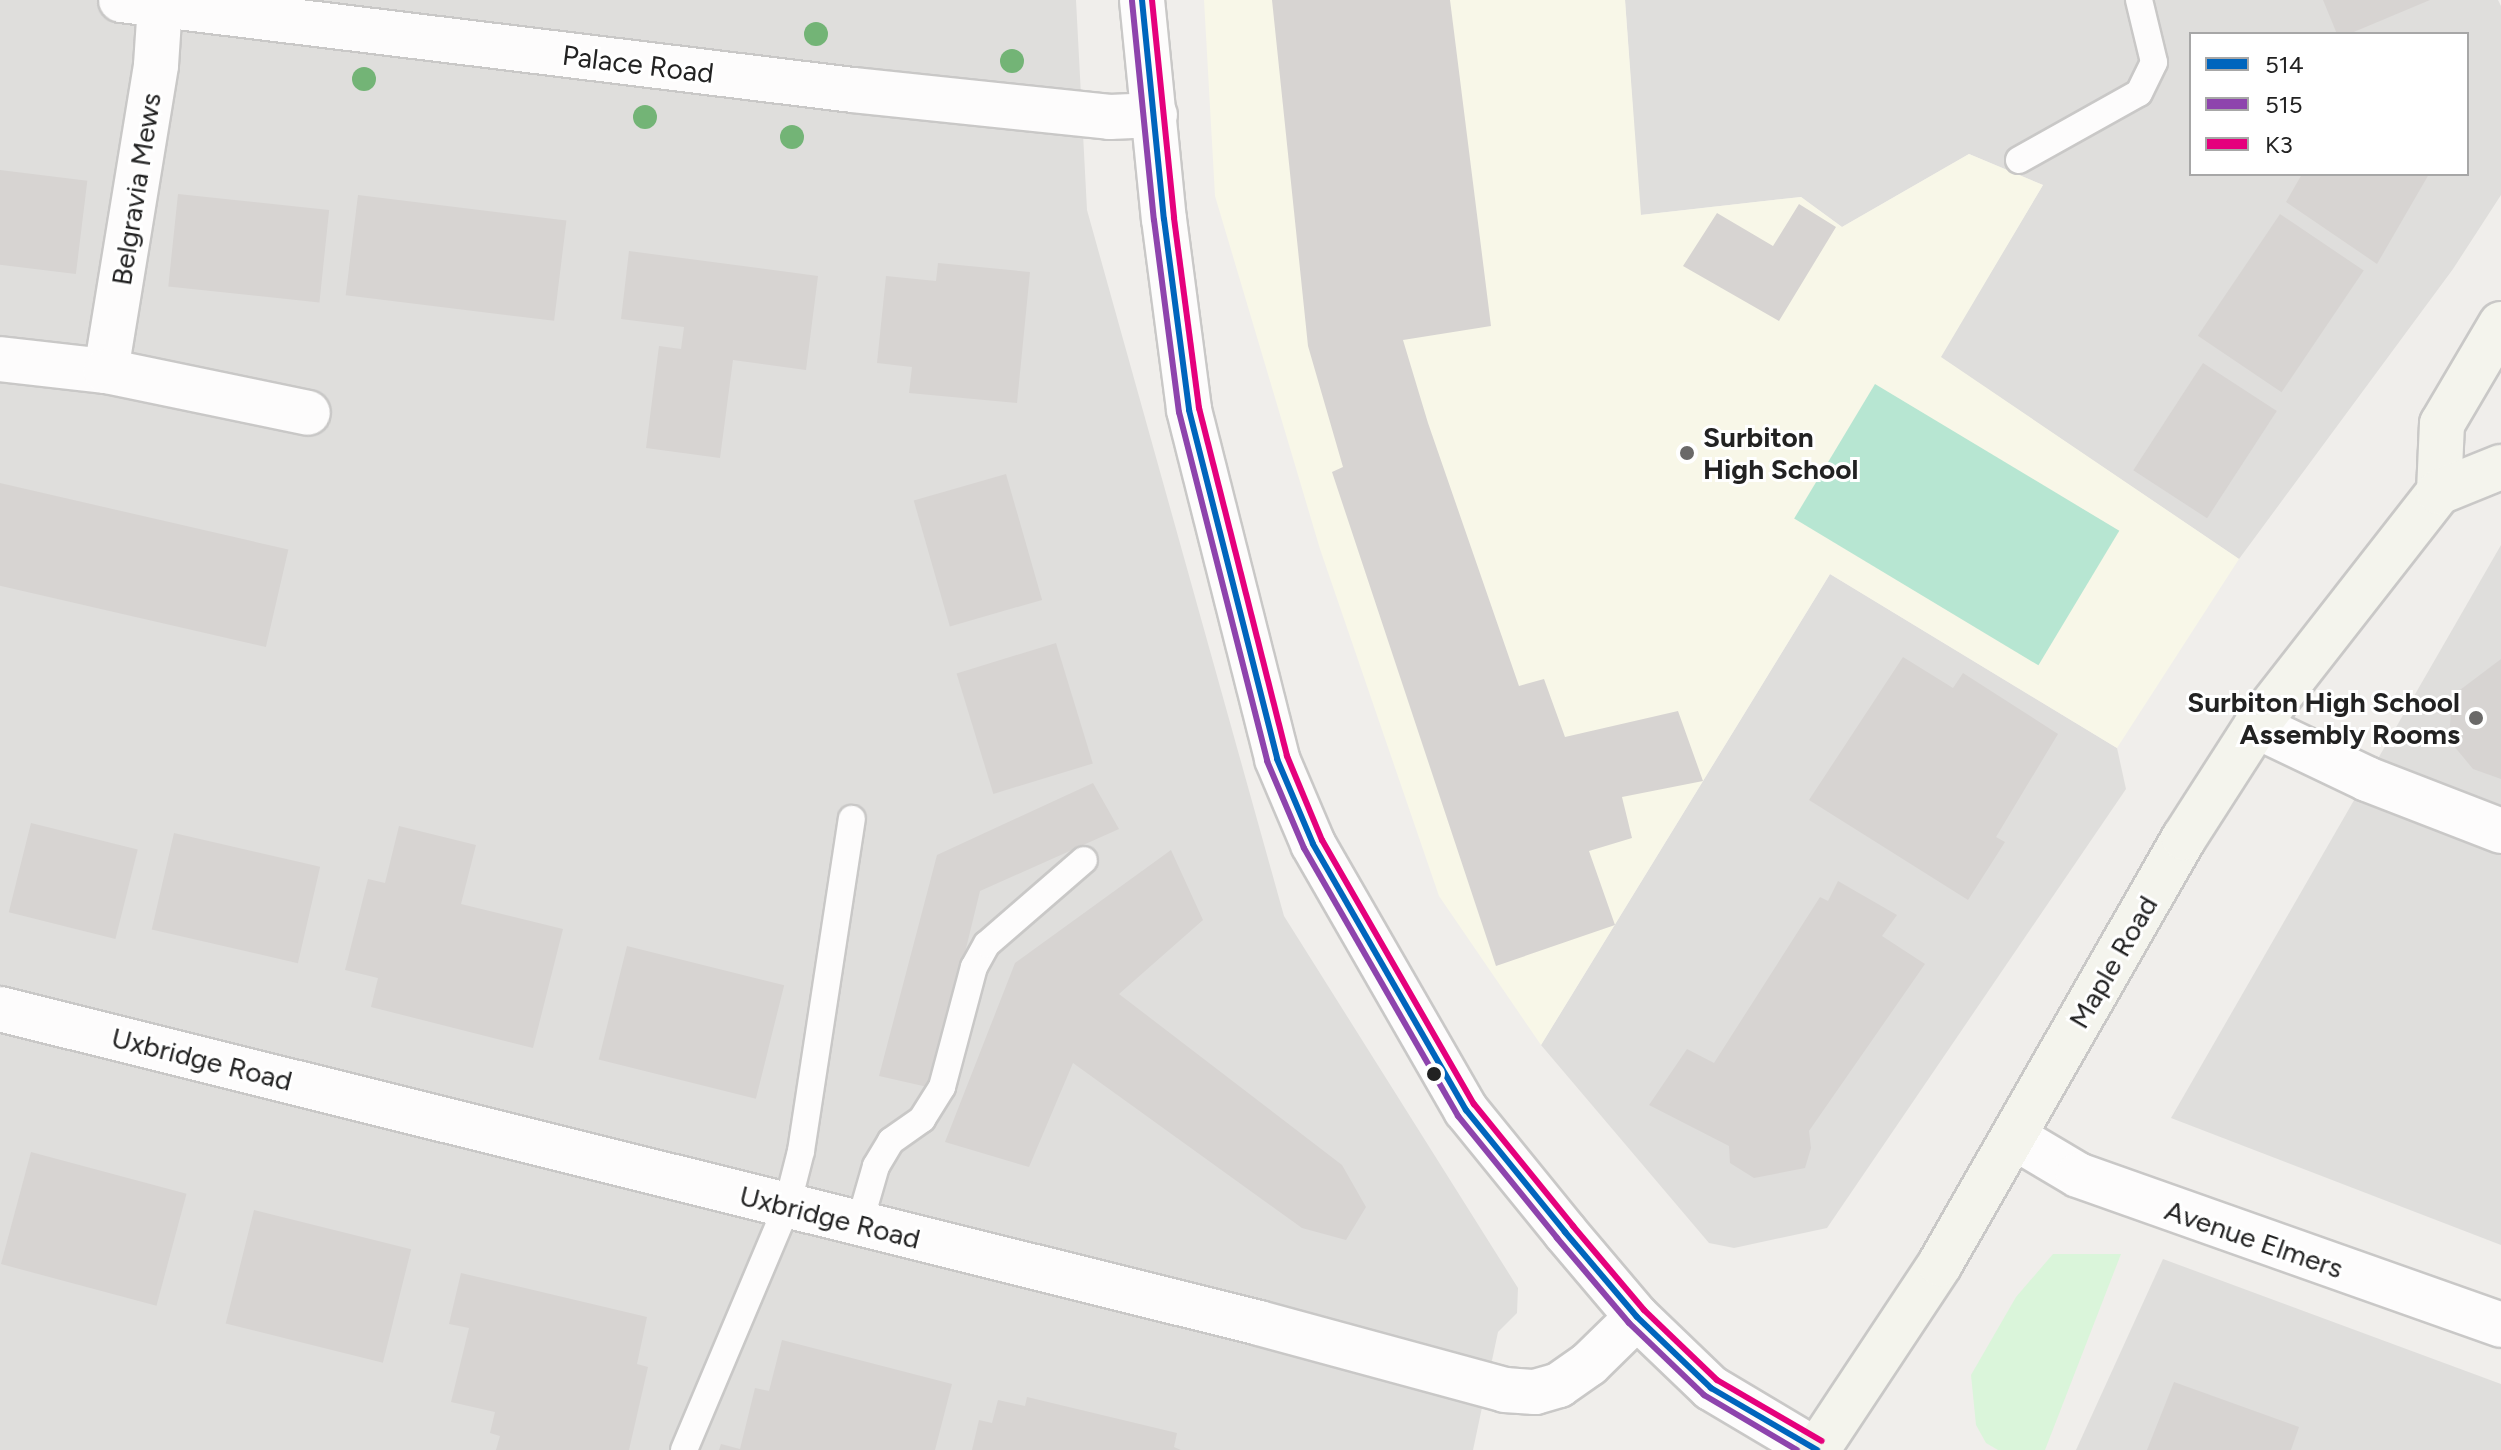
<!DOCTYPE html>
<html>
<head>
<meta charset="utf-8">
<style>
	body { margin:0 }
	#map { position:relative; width:2501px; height:1450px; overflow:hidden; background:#f0eeeb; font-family:Figtree,sans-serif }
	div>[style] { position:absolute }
	.residential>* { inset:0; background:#dfdedc }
	.education>* { inset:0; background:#f8f7e8 }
	.park>* { inset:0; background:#daf5da }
	.pitch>* { inset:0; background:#b7e6d2; transform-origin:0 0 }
	.building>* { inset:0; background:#d7d4d2; transform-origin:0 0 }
	.roads { filter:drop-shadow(2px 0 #c9c8c7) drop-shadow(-2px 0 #c9c8c7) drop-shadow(0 2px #c9c8c7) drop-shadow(0 -2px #c9c8c7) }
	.service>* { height:26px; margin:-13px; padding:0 13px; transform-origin:13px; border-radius:13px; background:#fdfcfc }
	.minor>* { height:44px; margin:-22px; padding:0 22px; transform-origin:22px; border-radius:22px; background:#fdfcfc }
	.tertiary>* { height:44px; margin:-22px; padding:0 22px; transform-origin:22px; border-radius:22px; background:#fdfcfc }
	.secondary>* { height:44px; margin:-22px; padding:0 22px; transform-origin:22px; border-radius:22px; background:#f4f4ed }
	.bus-1>* { height:6px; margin:-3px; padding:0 3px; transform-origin:3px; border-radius:3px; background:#0065bd }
	.bus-2>* { height:6px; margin:-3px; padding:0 3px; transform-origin:3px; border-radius:3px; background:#8e44ad }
	.bus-3>* { height:6px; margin:-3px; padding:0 3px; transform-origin:3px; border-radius:3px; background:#e5007d }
	.trees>* { width:24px; height:24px; margin:-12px; border-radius:50%; background:#73b476 }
	.dots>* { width:22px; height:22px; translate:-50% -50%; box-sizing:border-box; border:4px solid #fff; border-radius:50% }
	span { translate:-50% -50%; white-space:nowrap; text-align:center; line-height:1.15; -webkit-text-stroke:6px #fff; paint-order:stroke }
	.street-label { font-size:28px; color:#222 }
	.poi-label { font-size:28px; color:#222; font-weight:700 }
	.left { translate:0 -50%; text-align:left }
	.right { translate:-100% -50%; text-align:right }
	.legend { position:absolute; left:2189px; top:32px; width:280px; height:144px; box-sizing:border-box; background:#fff; border:2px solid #a7a7a7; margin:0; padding:10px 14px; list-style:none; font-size:24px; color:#222 }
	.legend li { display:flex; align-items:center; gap:16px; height:40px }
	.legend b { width:40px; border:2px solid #a7a7a7 }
</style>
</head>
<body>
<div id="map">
	<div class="residential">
		<div style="clip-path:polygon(0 0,1076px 0,1087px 210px,1284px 916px,1518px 1288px,1517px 1313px,1498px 1332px,1473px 1450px,0 1450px)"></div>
		<div style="clip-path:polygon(evenodd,1625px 0,2498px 0,2501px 6px,2501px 195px,2453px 269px,2239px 559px,1940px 357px,2043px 185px,1969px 154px,1842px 227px,1801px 197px,1640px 215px,1625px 0,2191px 34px,2467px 34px,2467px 174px,2191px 174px,2191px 34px)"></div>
		<div style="clip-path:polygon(2501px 545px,2501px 1245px,2171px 1118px)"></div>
		<div style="clip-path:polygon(1830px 574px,2117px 748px,2126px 789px,1827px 1228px,1734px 1248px,1709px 1243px,1541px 1045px)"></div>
		<div style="clip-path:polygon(2163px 1259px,2501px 1384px,2501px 1450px,2076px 1450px)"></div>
	</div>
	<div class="education">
		<div style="clip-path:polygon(1204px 0,1625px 0,1641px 215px,1801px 197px,1842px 227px,1969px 154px,2043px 185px,1941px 357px,2239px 559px,2117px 748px,1830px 574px,1541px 1045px,1439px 896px,1320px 549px,1215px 196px)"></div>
	</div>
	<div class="park">
		<div style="clip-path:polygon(2053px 1254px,2121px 1254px,2045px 1450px,1998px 1450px,1986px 1443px,1976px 1425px,1971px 1375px,2016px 1297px)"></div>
	</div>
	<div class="pitch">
		<div style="left:1875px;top:384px;width:285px;height:157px;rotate:31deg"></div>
	</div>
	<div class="building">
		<div style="clip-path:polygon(1272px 0,1450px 0,1491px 326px,1403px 340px,1428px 423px,1519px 686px,1544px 679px,1565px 737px,1678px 711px,1703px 781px,1622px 797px,1632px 838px,1589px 851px,1615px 925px,1496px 966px,1332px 472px,1343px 467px,1308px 346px)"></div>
		<div style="clip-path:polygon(2323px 0,2430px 0,2349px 34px,2337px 34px)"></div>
		<div style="left:0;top:170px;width:88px;height:94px;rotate:7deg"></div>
		<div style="clip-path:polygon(2302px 174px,2429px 174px,2377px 264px,2286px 202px)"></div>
		<div style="left:178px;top:194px;width:152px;height:93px;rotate:6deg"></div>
		<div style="left:358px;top:195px;width:210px;height:101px;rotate:7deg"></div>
		<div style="clip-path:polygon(1799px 204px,1836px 227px,1779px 321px,1683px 266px,1717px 213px,1773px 246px)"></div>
		<div style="left:2280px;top:214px;width:101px;height:147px;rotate:34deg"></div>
		<div style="clip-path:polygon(629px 251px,818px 276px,806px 370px,733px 360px,720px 458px,646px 448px,659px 346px,681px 349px,684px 327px,621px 319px)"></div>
		<div style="clip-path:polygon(938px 263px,1030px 272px,1017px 403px,909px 393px,912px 367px,877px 363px,886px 276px,936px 281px)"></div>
		<div style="left:2203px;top:363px;width:88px;height:128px;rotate:33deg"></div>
		<div style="left:1006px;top:474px;width:131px;height:96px;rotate:74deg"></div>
		<div style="left:0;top:483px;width:296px;height:100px;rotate:13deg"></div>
		<div style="left:1056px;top:643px;width:126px;height:104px;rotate:73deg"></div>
		<div style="clip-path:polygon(1903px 657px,1953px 688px,1963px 673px,2058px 734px,1996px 837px,2005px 842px,1968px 900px,1809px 800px)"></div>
		<div style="clip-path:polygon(2501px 659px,2501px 779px,2473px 769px,2449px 740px,2452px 696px)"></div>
		<div style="clip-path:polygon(1093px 783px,1119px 829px,980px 891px,932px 1088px,879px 1076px,937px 855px)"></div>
		<div style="left:31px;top:823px;width:110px;height:92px;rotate:14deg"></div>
		<div style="clip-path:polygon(399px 826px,476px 845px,461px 904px,563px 929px,533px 1048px,371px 1007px,378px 978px,345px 970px,368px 879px,385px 883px)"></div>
		<div style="left:174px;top:833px;width:150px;height:99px;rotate:13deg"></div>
		<div style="clip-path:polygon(1171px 850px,1203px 920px,1119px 994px,1342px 1165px,1366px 1207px,1346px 1240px,1302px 1228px,1073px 1063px,1029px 1167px,945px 1142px,1015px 963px)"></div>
		<div style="clip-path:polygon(1838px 881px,1897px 915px,1882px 936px,1925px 964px,1809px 1131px,1811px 1148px,1805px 1168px,1754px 1178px,1730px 1163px,1729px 1146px,1649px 1105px,1687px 1049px,1714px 1063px,1820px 897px,1828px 901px)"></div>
		<div style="left:627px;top:946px;width:162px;height:117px;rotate:14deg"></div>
		<div style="left:31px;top:1152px;width:161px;height:116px;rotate:15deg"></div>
		<div style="left:254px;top:1210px;width:162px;height:117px;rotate:14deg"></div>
		<div style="clip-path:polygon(461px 1273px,647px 1317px,637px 1364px,648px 1367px,629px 1450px,496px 1450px,500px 1436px,490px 1433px,495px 1412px,451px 1402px,469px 1328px,449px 1324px)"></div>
		<div style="clip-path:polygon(782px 1340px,952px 1384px,935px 1450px,719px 1450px,721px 1444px,740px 1449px,755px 1388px,769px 1391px)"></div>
		<div style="clip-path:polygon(2174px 1382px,2299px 1427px,2291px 1450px,2147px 1450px)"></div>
		<div style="clip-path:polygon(1027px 1397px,1177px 1433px,1174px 1447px,1181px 1450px,972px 1450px,979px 1420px,992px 1423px,998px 1400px,1025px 1406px)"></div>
	</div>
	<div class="roads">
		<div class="service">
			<div style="left:2019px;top:160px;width:137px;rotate:-29.2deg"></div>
			<div style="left:2139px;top:93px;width:34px;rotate:-64deg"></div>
			<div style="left:2154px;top:62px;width:64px;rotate:-103.6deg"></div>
			<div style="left:859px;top:1225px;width:61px;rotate:-73.9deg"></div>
			<div style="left:876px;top:1166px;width:29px;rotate:-59deg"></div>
			<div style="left:891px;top:1141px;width:38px;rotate:-35deg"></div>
			<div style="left:922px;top:1119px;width:38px;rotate:-58deg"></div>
			<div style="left:942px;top:1087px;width:124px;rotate:-75.1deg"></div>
			<div style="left:974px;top:967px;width:26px;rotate:-61deg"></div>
			<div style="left:987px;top:944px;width:128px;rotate:-40.9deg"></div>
			<div style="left:684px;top:1450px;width:265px;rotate:-67.1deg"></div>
			<div style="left:787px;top:1206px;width:57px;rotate:-75.7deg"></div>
			<div style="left:801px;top:1151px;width:336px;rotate:-81.3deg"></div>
		</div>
		<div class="minor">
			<div style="left:121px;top:0;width:738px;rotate:7.01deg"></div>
			<div style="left:853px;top:90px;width:258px;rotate:6deg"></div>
			<div style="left:1110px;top:117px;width:45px;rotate:-2.5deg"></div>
			<div style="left:0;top:359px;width:107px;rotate:6.5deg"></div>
			<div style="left:106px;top:371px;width:310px;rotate:-80.7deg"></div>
			<div style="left:156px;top:65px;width:60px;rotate:-86.2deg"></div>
			<div style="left:106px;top:371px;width:206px;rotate:11.7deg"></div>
			<div style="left:2256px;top:726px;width:123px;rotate:25.5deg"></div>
			<div style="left:2367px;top:779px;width:144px;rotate:21.2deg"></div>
			<div style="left:2014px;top:1137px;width:74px;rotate:30.7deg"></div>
			<div style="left:2078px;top:1175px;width:449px;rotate:19.5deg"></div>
		</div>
		<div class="tertiary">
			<div style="left:1142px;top:0;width:220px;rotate:84.3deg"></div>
			<div style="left:1164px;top:219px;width:193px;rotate:82.5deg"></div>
			<div style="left:1189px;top:410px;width:360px;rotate:75.8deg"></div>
			<div style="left:1277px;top:759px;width:92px;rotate:67deg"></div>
			<div style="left:1313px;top:844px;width:307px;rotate:60.1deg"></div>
			<div style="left:1466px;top:1110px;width:157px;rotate:50.9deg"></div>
			<div style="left:1565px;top:1232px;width:111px;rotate:49.7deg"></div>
			<div style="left:1637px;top:1317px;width:103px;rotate:43.8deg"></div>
			<div style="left:1711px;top:1388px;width:121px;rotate:30.8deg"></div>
			<div style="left:0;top:1009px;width:1298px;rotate:14deg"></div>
			<div style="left:1259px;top:1323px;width:255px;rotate:15.2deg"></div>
			<div style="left:1505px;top:1390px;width:30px;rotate:4deg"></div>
			<div style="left:1535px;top:1392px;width:25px;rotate:-16deg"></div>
			<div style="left:1559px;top:1385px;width:37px;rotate:-35deg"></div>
			<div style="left:1589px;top:1364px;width:67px;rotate:-44.4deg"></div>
		</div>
		<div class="secondary">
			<div style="left:2439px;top:492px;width:68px;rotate:-87.5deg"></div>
			<div style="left:2442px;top:424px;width:116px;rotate:-59.5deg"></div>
			<div style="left:1817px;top:1450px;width:223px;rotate:-56.5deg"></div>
			<div style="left:1940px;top:1264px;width:491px;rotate:-60.2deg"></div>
			<div style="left:2184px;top:838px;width:133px;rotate:-57.3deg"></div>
			<div style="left:2256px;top:726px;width:297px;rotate:-52deg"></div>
			<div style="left:2439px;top:492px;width:67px;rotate:-22deg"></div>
		</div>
	</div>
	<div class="bus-1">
		<div style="left:1142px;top:0;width:220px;rotate:84.3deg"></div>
		<div style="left:1164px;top:219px;width:193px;rotate:82.5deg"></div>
		<div style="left:1189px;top:410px;width:360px;rotate:75.8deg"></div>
		<div style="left:1277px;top:759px;width:92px;rotate:67deg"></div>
		<div style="left:1313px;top:844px;width:307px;rotate:60.1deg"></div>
		<div style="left:1466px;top:1110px;width:157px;rotate:50.9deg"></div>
		<div style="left:1565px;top:1232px;width:111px;rotate:49.7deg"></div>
		<div style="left:1637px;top:1317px;width:103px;rotate:43.8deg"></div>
		<div style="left:1711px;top:1388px;width:123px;rotate:30.3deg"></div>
	</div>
	<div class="bus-2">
		<div style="left:1132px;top:1px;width:220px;rotate:84.3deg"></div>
		<div style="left:1154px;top:220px;width:194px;rotate:82.6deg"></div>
		<div style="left:1179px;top:412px;width:360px;rotate:75.8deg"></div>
		<div style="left:1267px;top:761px;width:95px;rotate:67deg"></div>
		<div style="left:1304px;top:848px;width:309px;rotate:60.1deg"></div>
		<div style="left:1458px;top:1116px;width:157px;rotate:50.9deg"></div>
		<div style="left:1557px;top:1238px;width:111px;rotate:49.7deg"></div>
		<div style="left:1629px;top:1323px;width:104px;rotate:43.8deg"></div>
		<div style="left:1704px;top:1395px;width:108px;rotate:30.6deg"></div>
	</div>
	<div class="bus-3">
		<div style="left:1152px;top:0;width:219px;rotate:84.2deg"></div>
		<div style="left:1174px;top:218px;width:192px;rotate:82.5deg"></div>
		<div style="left:1199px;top:408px;width:359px;rotate:75.8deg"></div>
		<div style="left:1287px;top:756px;width:91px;rotate:67.4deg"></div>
		<div style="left:1322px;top:840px;width:305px;rotate:60.1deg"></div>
		<div style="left:1474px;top:1104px;width:157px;rotate:50.9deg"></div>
		<div style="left:1573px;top:1226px;width:110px;rotate:49.8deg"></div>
		<div style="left:1644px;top:1310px;width:101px;rotate:43.8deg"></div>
		<div style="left:1717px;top:1380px;width:121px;rotate:30.2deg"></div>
	</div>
	<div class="trees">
		<div style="left:816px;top:34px"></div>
		<div style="left:1012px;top:61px"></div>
		<div style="left:364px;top:79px"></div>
		<div style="left:645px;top:117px"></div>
		<div style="left:792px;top:137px"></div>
	</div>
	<div class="dots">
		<div style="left:1687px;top:453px;background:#6a6968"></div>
		<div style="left:2476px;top:718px;background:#6a6968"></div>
		<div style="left:1434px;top:1074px;background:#222"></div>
	</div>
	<div class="street-label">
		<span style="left:638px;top:64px;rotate:7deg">Palace Road</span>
		<span style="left:136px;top:189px;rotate:-81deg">Belgravia Mews</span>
		<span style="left:2113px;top:962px;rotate:-60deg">Maple Road</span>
		<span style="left:202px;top:1059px;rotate:14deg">Uxbridge Road</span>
		<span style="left:830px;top:1217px;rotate:14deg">Uxbridge Road</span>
		<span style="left:2254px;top:1239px;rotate:19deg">Avenue Elmers</span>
	</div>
	<div class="poi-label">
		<span class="left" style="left:1703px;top:453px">Surbiton<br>High School</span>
		<span class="right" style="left:2460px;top:718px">Surbiton High School<br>Assembly Rooms</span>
	</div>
	<ul class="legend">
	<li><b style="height:10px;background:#0065bd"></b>514</li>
	<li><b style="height:10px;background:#8e44ad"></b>515</li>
	<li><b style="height:10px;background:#e5007d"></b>K3</li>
	</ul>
</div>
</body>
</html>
